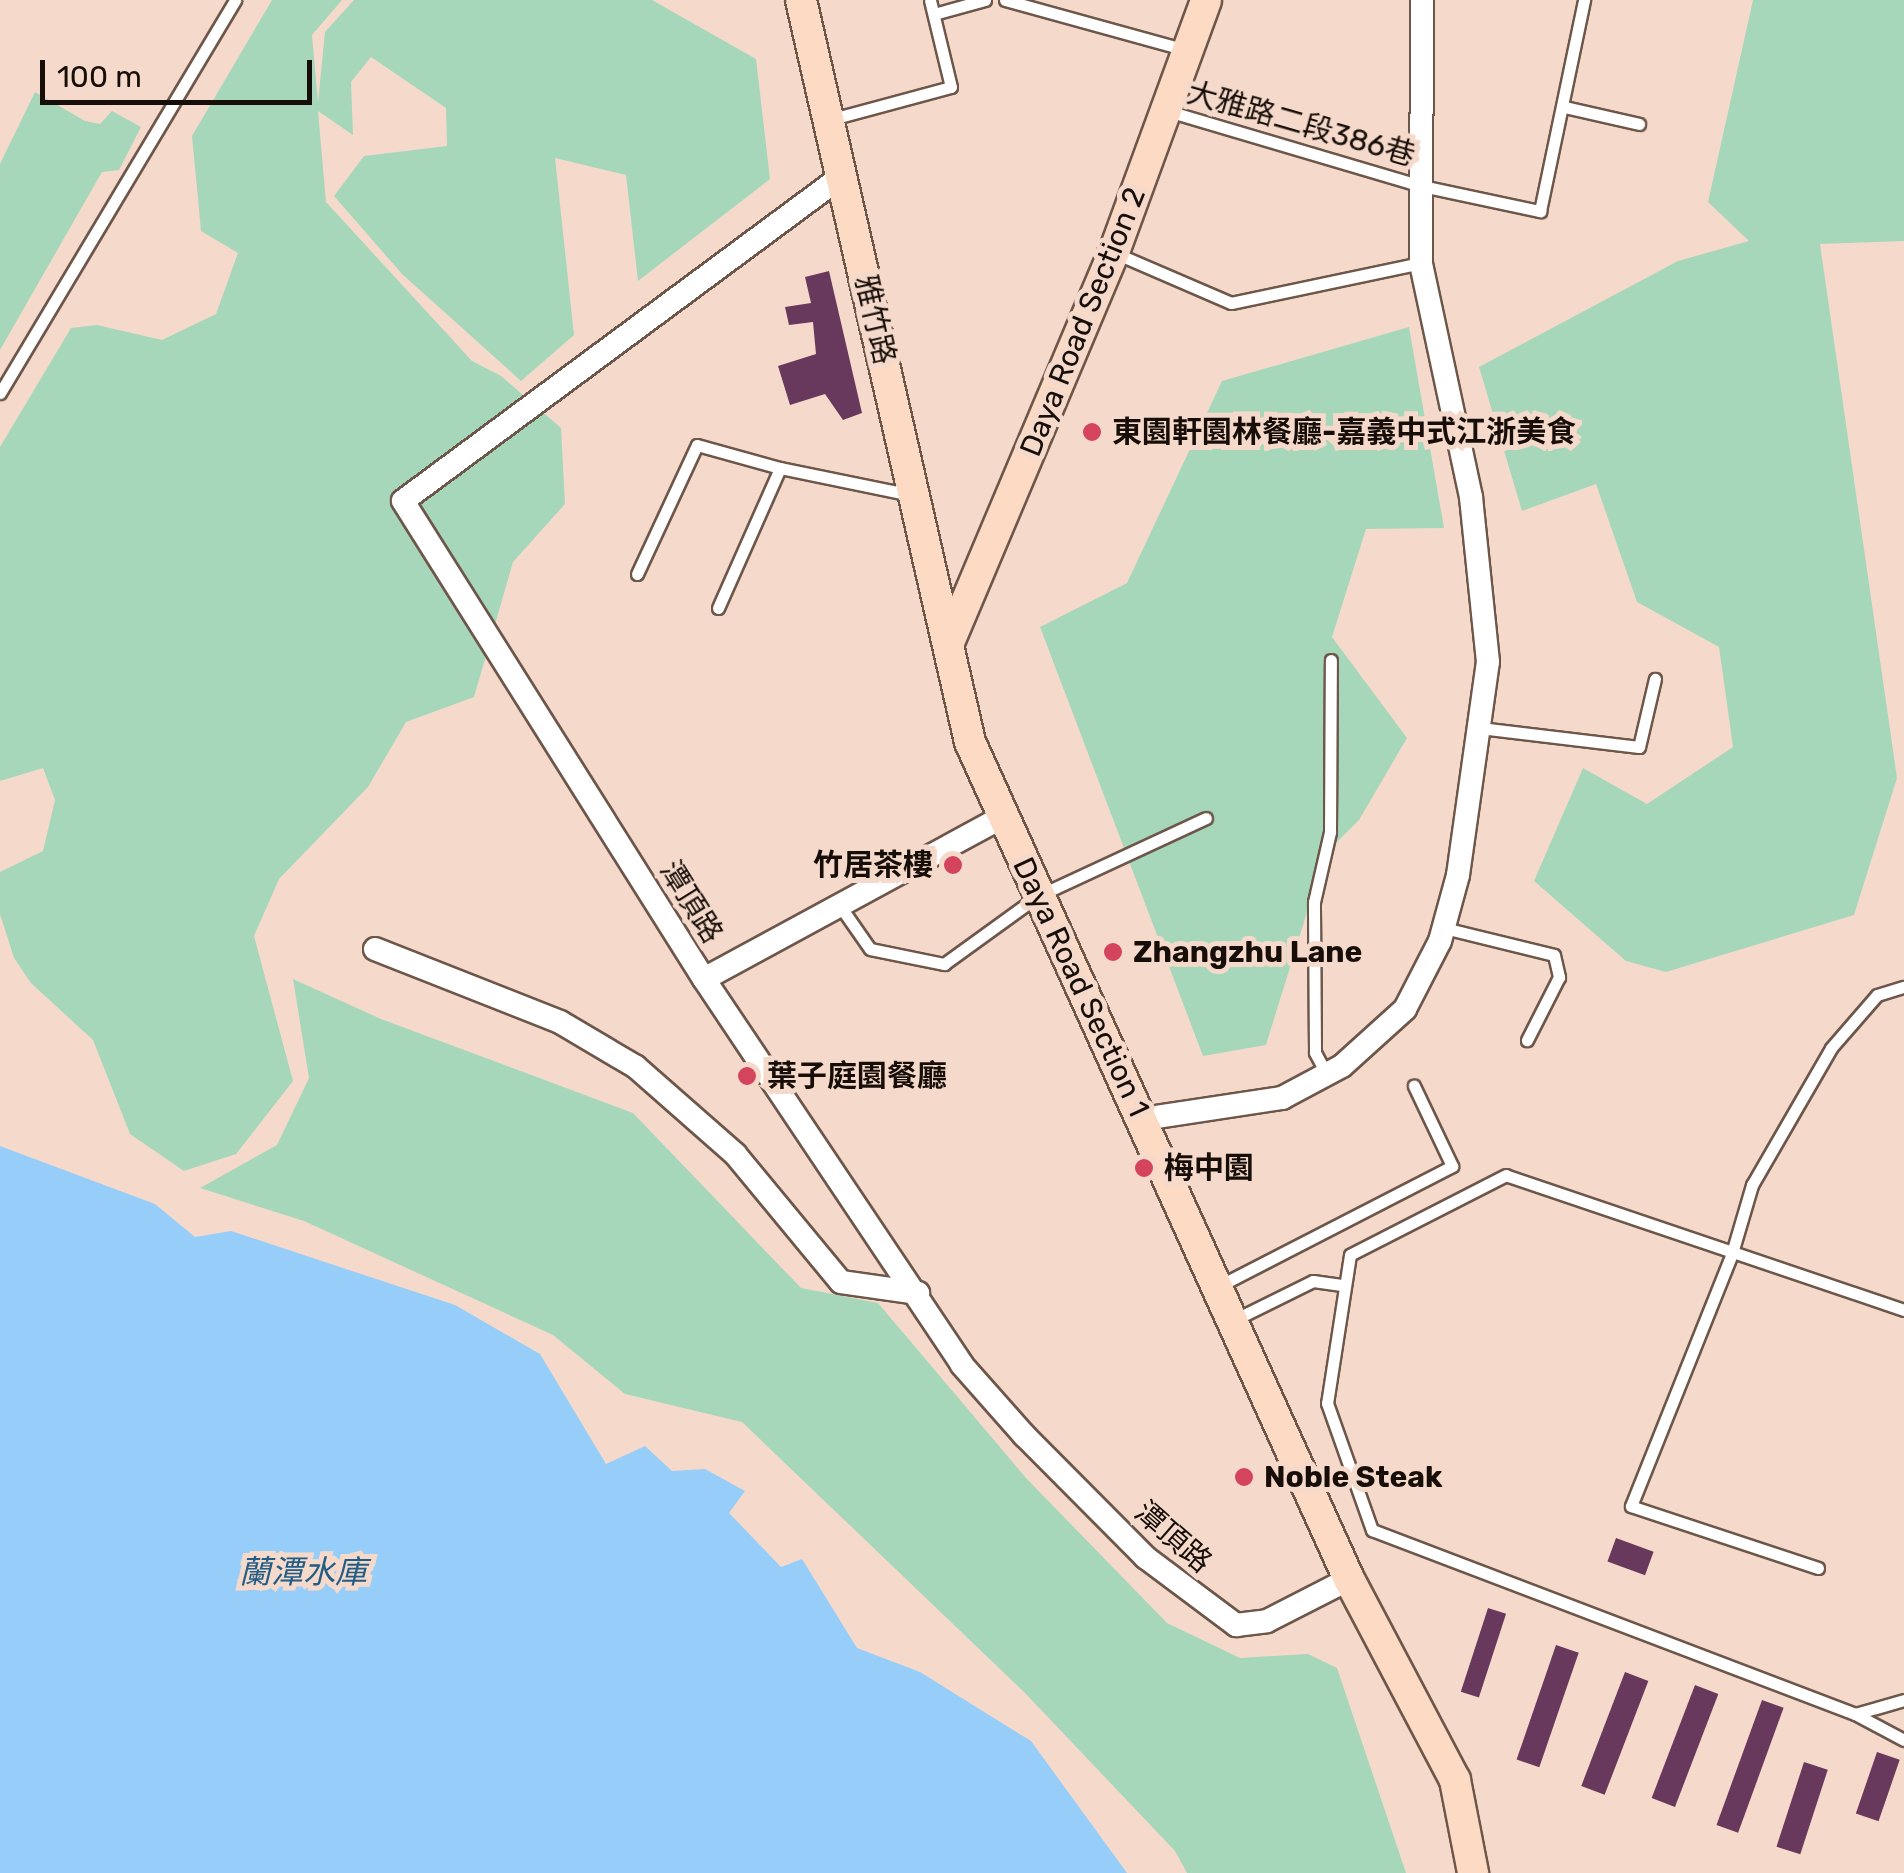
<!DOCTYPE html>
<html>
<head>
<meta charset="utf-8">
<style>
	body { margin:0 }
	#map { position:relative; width:1904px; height:1873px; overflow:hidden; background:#f5dacb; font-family:Rubik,"Noto Sans TC",sans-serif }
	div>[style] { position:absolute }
	.green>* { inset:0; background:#a7d7ba }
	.water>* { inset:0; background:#97cef9 }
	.building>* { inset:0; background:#68395c; transform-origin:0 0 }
	.roads { filter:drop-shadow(2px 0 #6d564a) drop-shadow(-2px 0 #6d564a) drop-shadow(0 2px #6d564a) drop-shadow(0 -2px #6d564a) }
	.lane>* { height:11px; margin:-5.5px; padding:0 5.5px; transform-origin:5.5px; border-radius:5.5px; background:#fff }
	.street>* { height:22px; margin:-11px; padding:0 11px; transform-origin:11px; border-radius:11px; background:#fff }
	.secondary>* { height:30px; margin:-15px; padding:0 15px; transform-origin:15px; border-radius:15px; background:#fddac3 }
	.dots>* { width:28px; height:28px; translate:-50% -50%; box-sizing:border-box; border:5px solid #f5dacb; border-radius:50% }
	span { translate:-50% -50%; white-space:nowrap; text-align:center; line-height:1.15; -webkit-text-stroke:10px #f5dacb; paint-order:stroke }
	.street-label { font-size:30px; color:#170e09 }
	.poi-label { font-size:30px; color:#170e09; font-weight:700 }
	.left { translate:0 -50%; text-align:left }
	.right { translate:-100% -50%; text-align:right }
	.water-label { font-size:32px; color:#215d86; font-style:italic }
	.scale { position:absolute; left:40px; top:60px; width:272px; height:45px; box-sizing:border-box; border:5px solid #170e09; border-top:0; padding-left:12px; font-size:30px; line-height:35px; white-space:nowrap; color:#170e09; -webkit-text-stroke:8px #f5dacb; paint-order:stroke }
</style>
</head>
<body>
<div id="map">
	<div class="green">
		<div style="clip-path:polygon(272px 0,342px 0,312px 35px,318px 102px,325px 32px,354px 0,652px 0,756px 59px,770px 179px,638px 281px,626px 175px,555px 158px,574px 335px,521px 381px,402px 274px,334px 196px,364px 156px,447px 146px,446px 108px,371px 57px,351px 82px,353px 135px,318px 111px,326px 202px,472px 361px,501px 376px,561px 428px,565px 504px,513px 562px,474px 697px,406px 722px,368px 787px,279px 879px,254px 936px,293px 1081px,236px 1154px,184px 1171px,130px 1134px,93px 1040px,31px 983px,14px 958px,0 914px,0 872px,43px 851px,55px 800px,43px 768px,0 781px,0 447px,71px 328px,97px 325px,162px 340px,216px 314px,238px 253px,201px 231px,192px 136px)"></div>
		<div style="clip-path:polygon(1753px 0,1904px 0,1904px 241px,1820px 244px,1897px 778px,1854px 915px,1666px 972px,1626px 961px,1534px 881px,1583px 768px,1647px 804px,1733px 747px,1719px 647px,1637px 602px,1596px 484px,1522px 511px,1479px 367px,1678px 261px,1749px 241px,1708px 202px)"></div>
		<div style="clip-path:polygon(35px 92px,85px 121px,100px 124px,112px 111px,141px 127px,119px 170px,102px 172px,0 350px,0 164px)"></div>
		<div style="clip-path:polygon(1409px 327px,1444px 528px,1366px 529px,1332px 637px,1407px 738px,1359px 820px,1325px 854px,1266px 1045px,1203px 1056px,1040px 627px,1127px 583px,1222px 381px)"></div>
		<div style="clip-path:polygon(293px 979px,381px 1019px,633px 1113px,801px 1288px,878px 1303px,1026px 1478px,1167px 1623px,1240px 1658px,1308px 1654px,1337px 1668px,1406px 1873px,1187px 1873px,1175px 1851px,1025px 1693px,742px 1422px,625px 1394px,553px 1335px,304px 1221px,200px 1188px,277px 1145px,309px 1078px)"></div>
	</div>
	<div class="water">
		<div style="clip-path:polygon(0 1146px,155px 1204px,195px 1237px,231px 1231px,455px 1305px,540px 1354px,606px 1464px,645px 1446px,672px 1471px,705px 1469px,745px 1491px,729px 1513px,781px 1567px,802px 1559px,857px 1648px,920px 1672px,1031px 1741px,1127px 1873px,0 1873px)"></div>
	</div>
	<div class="building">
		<div style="clip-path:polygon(829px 271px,862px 413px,843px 420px,825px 394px,790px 405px,778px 366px,816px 354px,813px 322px,789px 325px,785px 307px,811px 303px,805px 277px)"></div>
		<div style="left:1616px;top:1538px;width:40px;height:25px;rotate:20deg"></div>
		<div style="left:1488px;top:1608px;width:19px;height:88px;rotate:18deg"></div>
		<div style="left:1556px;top:1645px;width:24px;height:121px;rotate:19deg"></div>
		<div style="left:1625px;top:1672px;width:25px;height:122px;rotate:21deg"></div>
		<div style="left:1695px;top:1685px;width:25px;height:121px;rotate:21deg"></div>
		<div style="left:1762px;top:1700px;width:23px;height:133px;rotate:20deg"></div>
		<div style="left:1877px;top:1752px;width:24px;height:65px;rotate:19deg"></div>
		<div style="left:1804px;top:1762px;width:25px;height:89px;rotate:18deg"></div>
	</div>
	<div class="roads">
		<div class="lane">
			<div style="left:1005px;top:0;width:189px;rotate:15.4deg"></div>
			<div style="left:934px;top:14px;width:53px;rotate:-15.4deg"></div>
			<div style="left:1565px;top:107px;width:76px;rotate:12.9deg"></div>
			<div style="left:1168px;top:111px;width:265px;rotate:16.5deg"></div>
			<div style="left:1422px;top:186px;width:121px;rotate:12deg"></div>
			<div style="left:1540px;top:211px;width:216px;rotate:-78.2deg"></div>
			<div style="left:832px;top:119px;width:123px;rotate:-15.1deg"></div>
			<div style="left:951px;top:87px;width:89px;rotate:-103.6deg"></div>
			<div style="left:1115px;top:253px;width:126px;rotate:23.3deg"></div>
			<div style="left:1231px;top:303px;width:194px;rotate:-11.9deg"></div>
			<div style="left:0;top:393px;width:458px;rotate:-59.1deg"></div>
			<div style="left:637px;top:574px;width:142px;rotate:-65.1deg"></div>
			<div style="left:697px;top:445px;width:86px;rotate:15.5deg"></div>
			<div style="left:718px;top:608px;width:153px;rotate:-66.1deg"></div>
			<div style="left:780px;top:468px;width:135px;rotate:11.6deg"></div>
			<div style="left:1480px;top:728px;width:160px;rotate:6.8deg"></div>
			<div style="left:1639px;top:747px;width:70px;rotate:-76.8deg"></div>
			<div style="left:840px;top:906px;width:52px;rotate:55.1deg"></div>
			<div style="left:870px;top:949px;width:76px;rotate:11.5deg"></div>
			<div style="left:944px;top:964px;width:116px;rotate:-35.9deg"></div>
			<div style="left:1038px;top:896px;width:185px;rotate:-24.9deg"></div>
			<div style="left:1444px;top:928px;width:113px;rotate:13.8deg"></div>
			<div style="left:1554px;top:955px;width:23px;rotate:77deg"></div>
			<div style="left:1559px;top:977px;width:71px;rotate:116.9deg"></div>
			<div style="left:1327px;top:1075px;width:26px;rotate:-118deg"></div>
			<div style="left:1315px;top:1052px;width:150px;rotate:-90.4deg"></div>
			<div style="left:1314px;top:902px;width:72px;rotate:-77.1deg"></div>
			<div style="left:1330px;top:832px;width:172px;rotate:-89.7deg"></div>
			<div style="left:1219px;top:1286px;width:262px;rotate:-27.2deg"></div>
			<div style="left:1452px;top:1166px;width:89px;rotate:-115.4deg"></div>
			<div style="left:1904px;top:1310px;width:420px;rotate:-161.3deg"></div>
			<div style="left:1506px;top:1175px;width:175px;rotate:152.9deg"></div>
			<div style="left:1350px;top:1255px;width:150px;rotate:98.8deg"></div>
			<div style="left:1327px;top:1403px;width:135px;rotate:70.5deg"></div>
			<div style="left:1372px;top:1530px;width:517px;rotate:20.85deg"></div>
			<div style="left:1855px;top:1714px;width:51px;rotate:-15.9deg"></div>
			<div style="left:1234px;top:1320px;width:88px;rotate:-26.3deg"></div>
			<div style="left:1313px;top:1281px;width:27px;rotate:8deg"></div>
			<div style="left:1818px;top:1568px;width:197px;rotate:-161.7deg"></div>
			<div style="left:1631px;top:1506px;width:272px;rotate:-68.2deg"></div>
			<div style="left:1732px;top:1253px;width:71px;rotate:-73.6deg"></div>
			<div style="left:1752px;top:1185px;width:158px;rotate:-60deg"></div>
			<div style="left:1831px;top:1048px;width:70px;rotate:-49deg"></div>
			<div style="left:1877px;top:995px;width:28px;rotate:-17deg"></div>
			<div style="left:1855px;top:1714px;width:55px;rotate:28deg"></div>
		</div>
		<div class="street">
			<div style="left:842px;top:176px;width:546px;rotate:143.49deg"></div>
			<div style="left:403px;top:501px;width:565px;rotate:57.8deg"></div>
			<div style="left:704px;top:979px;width:464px;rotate:56.2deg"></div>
			<div style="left:962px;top:1365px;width:94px;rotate:48.5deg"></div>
			<div style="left:1024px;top:1435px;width:172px;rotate:45.2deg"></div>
			<div style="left:1145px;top:1557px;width:114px;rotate:36.8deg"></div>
			<div style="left:1236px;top:1625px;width:31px;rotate:-7deg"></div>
			<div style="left:1267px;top:1621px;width:92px;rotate:-27.1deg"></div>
			<div style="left:375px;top:949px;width:199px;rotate:21.5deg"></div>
			<div style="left:560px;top:1022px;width:88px;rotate:30.6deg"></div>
			<div style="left:636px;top:1067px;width:132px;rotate:41.3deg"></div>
			<div style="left:735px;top:1154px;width:166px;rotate:50.4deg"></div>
			<div style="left:841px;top:1282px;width:78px;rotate:8.1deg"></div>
			<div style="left:704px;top:979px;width:338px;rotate:-28.5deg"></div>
			<div style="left:1143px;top:1119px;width:141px;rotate:-8.6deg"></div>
			<div style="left:1282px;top:1098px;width:68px;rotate:-28.1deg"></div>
			<div style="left:1342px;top:1066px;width:85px;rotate:-42.1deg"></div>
			<div style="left:1405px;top:1009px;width:76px;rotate:-62.8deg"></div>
			<div style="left:1440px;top:941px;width:68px;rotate:-74.7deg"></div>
			<div style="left:1458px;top:875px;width:215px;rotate:-82deg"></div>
			<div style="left:1488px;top:662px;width:166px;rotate:-95.9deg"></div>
			<div style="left:1471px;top:497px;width:239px;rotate:-102.1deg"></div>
			<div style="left:1421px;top:263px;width:263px;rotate:-89.8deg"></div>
		</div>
		<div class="secondary">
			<div style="left:801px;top:0;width:761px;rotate:77.17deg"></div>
			<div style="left:970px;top:742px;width:919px;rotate:65.64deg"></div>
			<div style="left:1349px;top:1579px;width:227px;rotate:62.2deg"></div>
			<div style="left:1455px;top:1780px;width:95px;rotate:79deg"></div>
			<div style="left:950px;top:640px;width:421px;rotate:-67.1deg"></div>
			<div style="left:1114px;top:252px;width:268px;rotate:-69.9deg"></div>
		</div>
	</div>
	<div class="dots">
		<div style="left:1092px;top:432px;background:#d4445c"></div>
		<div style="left:953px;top:865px;background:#d4445c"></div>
		<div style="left:1113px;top:952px;background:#d4445c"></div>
		<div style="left:747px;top:1076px;background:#d4445c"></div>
		<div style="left:1144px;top:1168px;background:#d4445c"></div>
		<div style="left:1244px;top:1477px;background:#d4445c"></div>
	</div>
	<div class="street-label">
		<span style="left:1301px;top:124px;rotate:16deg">大雅路二段386巷</span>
		<span style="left:875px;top:320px;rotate:77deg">雅竹路</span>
		<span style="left:1083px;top:322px;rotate:-68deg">Daya Road Section 2</span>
		<span style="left:691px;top:902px;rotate:58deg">潭頂路</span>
		<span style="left:1081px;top:987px;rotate:65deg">Daya Road Section 1</span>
		<span style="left:1173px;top:1537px;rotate:41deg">潭頂路</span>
	</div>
	<div class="poi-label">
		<span class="left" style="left:1112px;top:432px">東園軒園林餐廳-嘉義中式江浙美食</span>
		<span class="right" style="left:933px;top:865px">竹居茶樓</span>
		<span class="left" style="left:1133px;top:952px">Zhangzhu Lane</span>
		<span class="left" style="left:767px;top:1076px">葉子庭園餐廳</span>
		<span class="left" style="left:1164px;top:1168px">梅中園</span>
		<span class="left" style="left:1264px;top:1477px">Noble Steak</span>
	</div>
	<div class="water-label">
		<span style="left:303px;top:1572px">蘭潭水庫</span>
	</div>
	<div class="scale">100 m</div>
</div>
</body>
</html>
